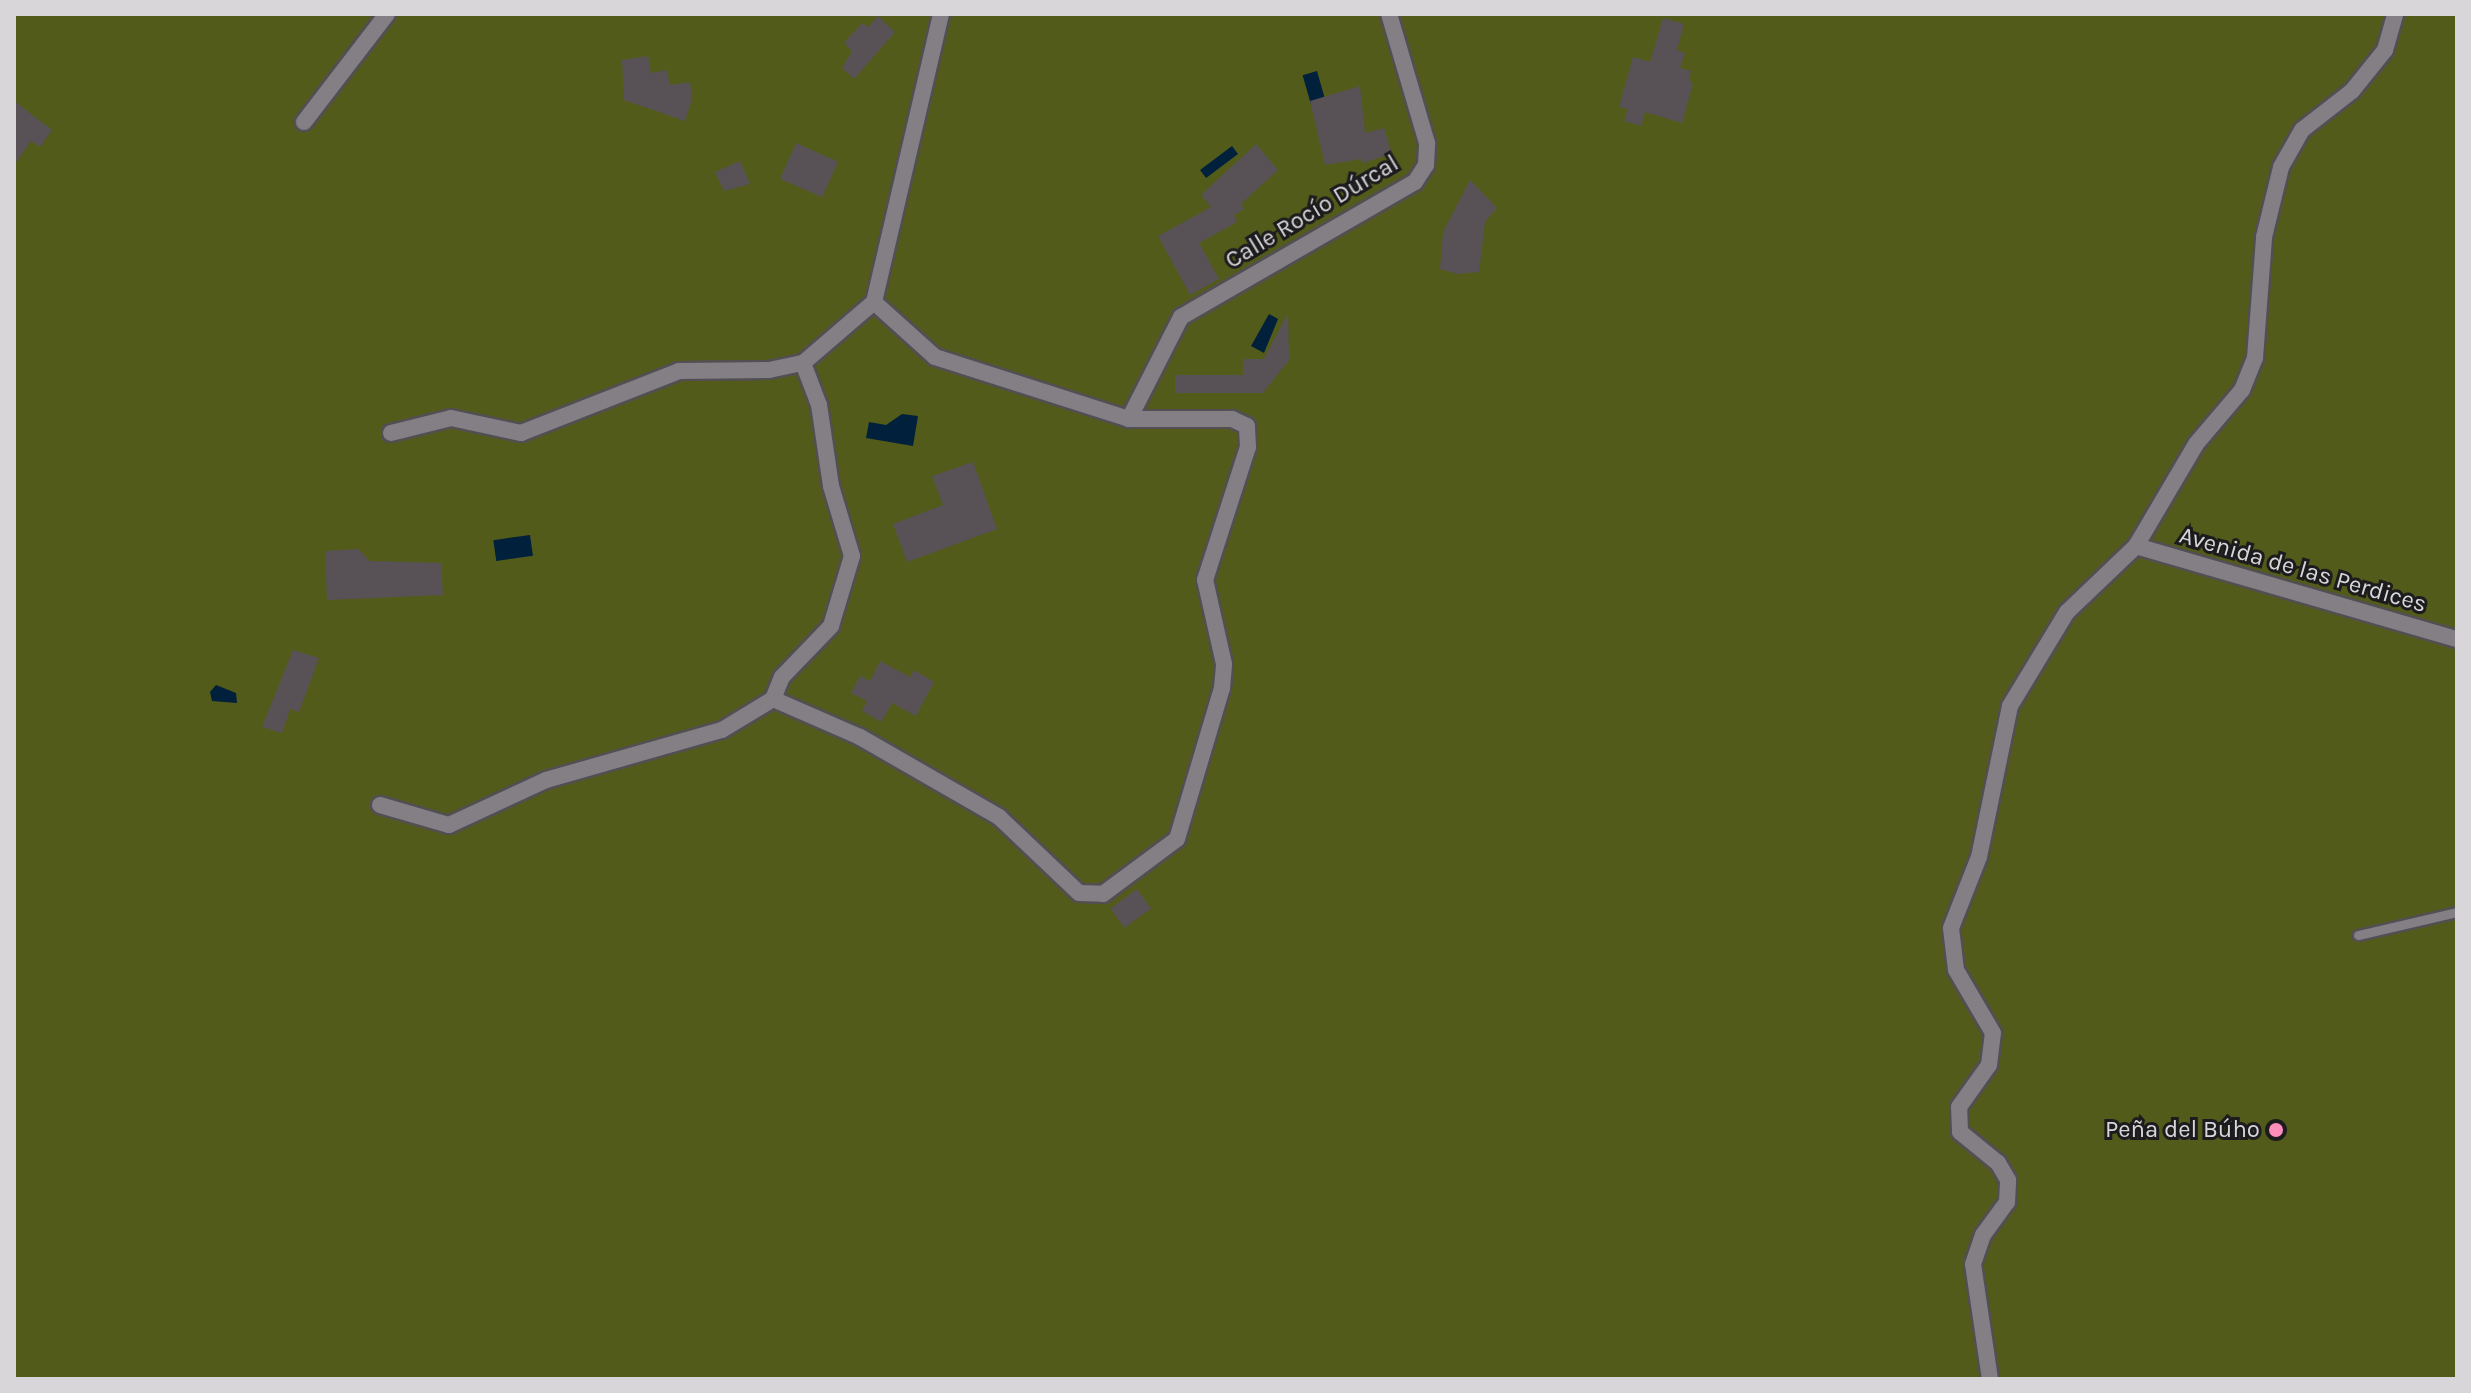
<!DOCTYPE html>
<html>
<head>
<meta charset="utf-8">
<style>
	body { margin:0 }
	#map { position:relative; width:2471px; height:1393px; overflow:hidden; background:#363238; font-family:Karla,sans-serif }
	div>[style] { position:absolute }
	.green>* { inset:0; background:#525b1a; transform-origin:0 0 }
	.water>* { inset:0; background:#00203b; transform-origin:0 0 }
	.building>* { inset:0; background:#585257; transform-origin:0 0 }
	.roads { filter:drop-shadow(2px 0 #524f53) drop-shadow(-2px 0 #524f53) drop-shadow(0 2px #524f53) drop-shadow(0 -2px #524f53) }
	.service>* { height:9px; margin:-4.5px; padding:0 4.5px; transform-origin:4.5px; border-radius:4.5px; background:#837f85 }
	.minor>* { height:16px; margin:-8px; padding:0 8px; transform-origin:8px; border-radius:8px; background:#837f85 }
	.dots>* { width:22px; height:22px; translate:-50% -50%; box-sizing:border-box; border:4px solid #1c1b1d; border-radius:50% }
	span { translate:-50% -50%; white-space:nowrap; text-align:center; line-height:1.15; -webkit-text-stroke:6px #1c1b1d; paint-order:stroke }
	.street-label { font-size:24px; color:#d8d6d9 }
	.poi-label { font-size:24px; color:#d8d6d9 }
	.right { translate:-100% -50%; text-align:right }
	.frame { position:absolute; inset:0; border:16px solid #d8d6d9; pointer-events:none }
</style>
</head>
<body>
<div id="map">
	<div class="green">
		<div style="left:14px;top:14px;width:2443px;height:1365px"></div>
	</div>
	<div class="water">
		<div style="left:1317px;top:71px;width:35px;height:15px;rotate:74deg"></div>
		<div style="left:1232px;top:146px;width:10px;height:40px;rotate:53deg"></div>
		<div style="clip-path:polygon(1269px 314px,1278px 319px,1264px 353px,1251px 346px)"></div>
		<div style="clip-path:polygon(902px 414px,918px 416px,913px 446px,866px 438px,869px 422px,886px 425px)"></div>
		<div style="left:530px;top:535px;width:21px;height:37px;rotate:82deg"></div>
		<div style="clip-path:polygon(216px 685px,236px 693px,237px 703px,212px 701px,210px 692px)"></div>
	</div>
	<div class="building">
		<div style="clip-path:polygon(878px 16px,895px 32px,854px 79px,842px 68px,852px 51px,844px 43px,862px 23px,868px 27px)"></div>
		<div style="clip-path:polygon(1663px 18px,1684px 24px,1677px 50px,1685px 53px,1680px 68px,1691px 71px,1689px 81px,1693px 83px,1682px 123px,1645px 112px,1641px 126px,1624px 121px,1628px 109px,1619px 107px,1633px 57px,1650px 62px)"></div>
		<div style="clip-path:polygon(648px 56px,651px 73px,667px 70px,670px 85px,690px 82px,692px 99px,685px 121px,624px 100px,622px 60px)"></div>
		<div style="clip-path:polygon(1360px 86px,1365px 133px,1384px 128px,1392px 154px,1362px 163px,1361px 159px,1325px 165px,1310px 101px)"></div>
		<div style="clip-path:polygon(14px 101px,52px 130px,40px 147px,31px 141px,14px 165px)"></div>
		<div style="left:796px;top:143px;width:46px;height:39px;rotate:24deg"></div>
		<div style="clip-path:polygon(1256px 144px,1278px 170px,1241px 204px,1244px 209px,1234px 215px,1237px 222px,1199px 243px,1219px 279px,1190px 295px,1158px 236px,1211px 207px,1201px 195px)"></div>
		<div style="clip-path:polygon(740px 161px,750px 184px,724px 191px,715px 172px)"></div>
		<div style="clip-path:polygon(1470px 180px,1497px 208px,1485px 222px,1479px 272px,1457px 274px,1440px 269px,1443px 232px)"></div>
		<div style="clip-path:polygon(1288px 313px,1289px 360px,1263px 393px,1175px 393px,1175px 375px,1243px 375px,1243px 359px,1264px 359px)"></div>
		<div style="clip-path:polygon(973px 462px,997px 529px,907px 562px,893px 524px,943px 505px,932px 476px)"></div>
		<div style="clip-path:polygon(358px 549px,370px 561px,441px 563px,443px 595px,327px 600px,325px 551px)"></div>
		<div style="clip-path:polygon(293px 650px,319px 658px,299px 712px,290px 709px,282px 733px,262px 727px)"></div>
		<div style="clip-path:polygon(880px 661px,910px 677px,914px 670px,934px 682px,916px 716px,892px 703px,881px 722px,862px 711px,867px 701px,851px 693px,860px 676px,870px 681px)"></div>
		<div style="left:1137px;top:889px;width:24px;height:33px;rotate:54deg"></div>
	</div>
	<div class="roads">
		<div class="service">
			<div style="left:2358px;top:935px;width:102px;rotate:-13.1deg"></div>
		</div>
		<div class="minor">
			<div style="left:304px;top:122px;width:136px;rotate:-52.5deg"></div>
			<div style="left:1129px;top:419px;width:114px;rotate:-63deg"></div>
			<div style="left:1181px;top:317px;width:270px;rotate:-30deg"></div>
			<div style="left:1415px;top:182px;width:20px;rotate:-57deg"></div>
			<div style="left:1426px;top:165px;width:22px;rotate:-87deg"></div>
			<div style="left:1427px;top:143px;width:134px;rotate:-106.4deg"></div>
			<div style="left:391px;top:433px;width:62px;rotate:-14deg"></div>
			<div style="left:451px;top:418px;width:72px;rotate:12.1deg"></div>
			<div style="left:521px;top:433px;width:170px;rotate:-21.4deg"></div>
			<div style="left:679px;top:371px;width:90px;rotate:-0.6deg"></div>
			<div style="left:769px;top:370px;width:35px;rotate:-12deg"></div>
			<div style="left:803px;top:363px;width:94px;rotate:-40.7deg"></div>
			<div style="left:2136px;top:546px;width:334px;rotate:16.2deg"></div>
			<div style="left:773px;top:699px;width:24px;rotate:-68deg"></div>
			<div style="left:782px;top:677px;width:71px;rotate:-46.1deg"></div>
			<div style="left:831px;top:626px;width:73px;rotate:-73.3deg"></div>
			<div style="left:852px;top:556px;width:73px;rotate:-106.7deg"></div>
			<div style="left:831px;top:486px;width:82px;rotate:-98.4deg"></div>
			<div style="left:819px;top:405px;width:45px;rotate:-110.9deg"></div>
			<div style="left:380px;top:805px;width:72px;rotate:16.2deg"></div>
			<div style="left:449px;top:825px;width:107px;rotate:-24.9deg"></div>
			<div style="left:546px;top:780px;width:183px;rotate:-15.9deg"></div>
			<div style="left:722px;top:730px;width:60px;rotate:-31.3deg"></div>
			<div style="left:773px;top:699px;width:95px;rotate:23.6deg"></div>
			<div style="left:860px;top:737px;width:160px;rotate:29.9deg"></div>
			<div style="left:999px;top:817px;width:110px;rotate:43.5deg"></div>
			<div style="left:1079px;top:893px;width:24px;rotate:2deg"></div>
			<div style="left:1103px;top:894px;width:92px;rotate:-36.6deg"></div>
			<div style="left:1177px;top:839px;width:158px;rotate:-73.4deg"></div>
			<div style="left:1222px;top:688px;width:24px;rotate:-85deg"></div>
			<div style="left:1224px;top:664px;width:86px;rotate:-102.7deg"></div>
			<div style="left:1205px;top:580px;width:140px;rotate:-72.1deg"></div>
			<div style="left:1248px;top:447px;width:21px;rotate:-93deg"></div>
			<div style="left:1247px;top:426px;width:17px;rotate:-155deg"></div>
			<div style="left:1232px;top:419px;width:103px;rotate:180deg"></div>
			<div style="left:1129px;top:419px;width:204px;rotate:-162.3deg"></div>
			<div style="left:935px;top:357px;width:82px;rotate:-138deg"></div>
			<div style="left:874px;top:302px;width:296px;rotate:-76.9deg"></div>
			<div style="left:1990px;top:1379px;width:116px;rotate:-98.4deg"></div>
			<div style="left:1973px;top:1264px;width:31px;rotate:-71deg"></div>
			<div style="left:1983px;top:1235px;width:41px;rotate:-54deg"></div>
			<div style="left:2007px;top:1202px;width:22px;rotate:-87deg"></div>
			<div style="left:2008px;top:1180px;width:20px;rotate:-120deg"></div>
			<div style="left:1998px;top:1163px;width:49px;rotate:-140.8deg"></div>
			<div style="left:1960px;top:1132px;width:25px;rotate:-92deg"></div>
			<div style="left:1959px;top:1107px;width:52px;rotate:-54.5deg"></div>
			<div style="left:1989px;top:1065px;width:32px;rotate:-83deg"></div>
			<div style="left:1993px;top:1033px;width:73px;rotate:-120.4deg"></div>
			<div style="left:1956px;top:970px;width:42px;rotate:-96.8deg"></div>
			<div style="left:1951px;top:928px;width:76px;rotate:-68.5deg"></div>
			<div style="left:1979px;top:857px;width:154px;rotate:-78.4deg"></div>
			<div style="left:2010px;top:706px;width:110px;rotate:-58.8deg"></div>
			<div style="left:2067px;top:612px;width:95px;rotate:-43.7deg"></div>
			<div style="left:2136px;top:546px;width:118px;rotate:-59.5deg"></div>
			<div style="left:2196px;top:444px;width:71px;rotate:-49.6deg"></div>
			<div style="left:2242px;top:390px;width:35px;rotate:-68deg"></div>
			<div style="left:2255px;top:358px;width:121px;rotate:-85.7deg"></div>
			<div style="left:2264px;top:237px;width:72px;rotate:-76.3deg"></div>
			<div style="left:2281px;top:167px;width:43px;rotate:-60.4deg"></div>
			<div style="left:2302px;top:130px;width:63px;rotate:-38deg"></div>
			<div style="left:2352px;top:91px;width:53px;rotate:-51.2deg"></div>
			<div style="left:2385px;top:50px;width:37px;rotate:-74deg"></div>
		</div>
	</div>
	<div class="dots">
		<div style="left:2276px;top:1130px;background:#ff8eba"></div>
	</div>
	<div class="street-label">
		<span style="left:1312px;top:212px;rotate:-31deg">Calle Rocío Dúrcal</span>
		<span style="left:2303px;top:570px;rotate:16deg">Avenida de las Perdices</span>
	</div>
	<div class="poi-label">
		<span class="right" style="left:2260px;top:1130px">Peña del Búho</span>
	</div>
	<div class="frame"></div>
</div>
</body>
</html>
